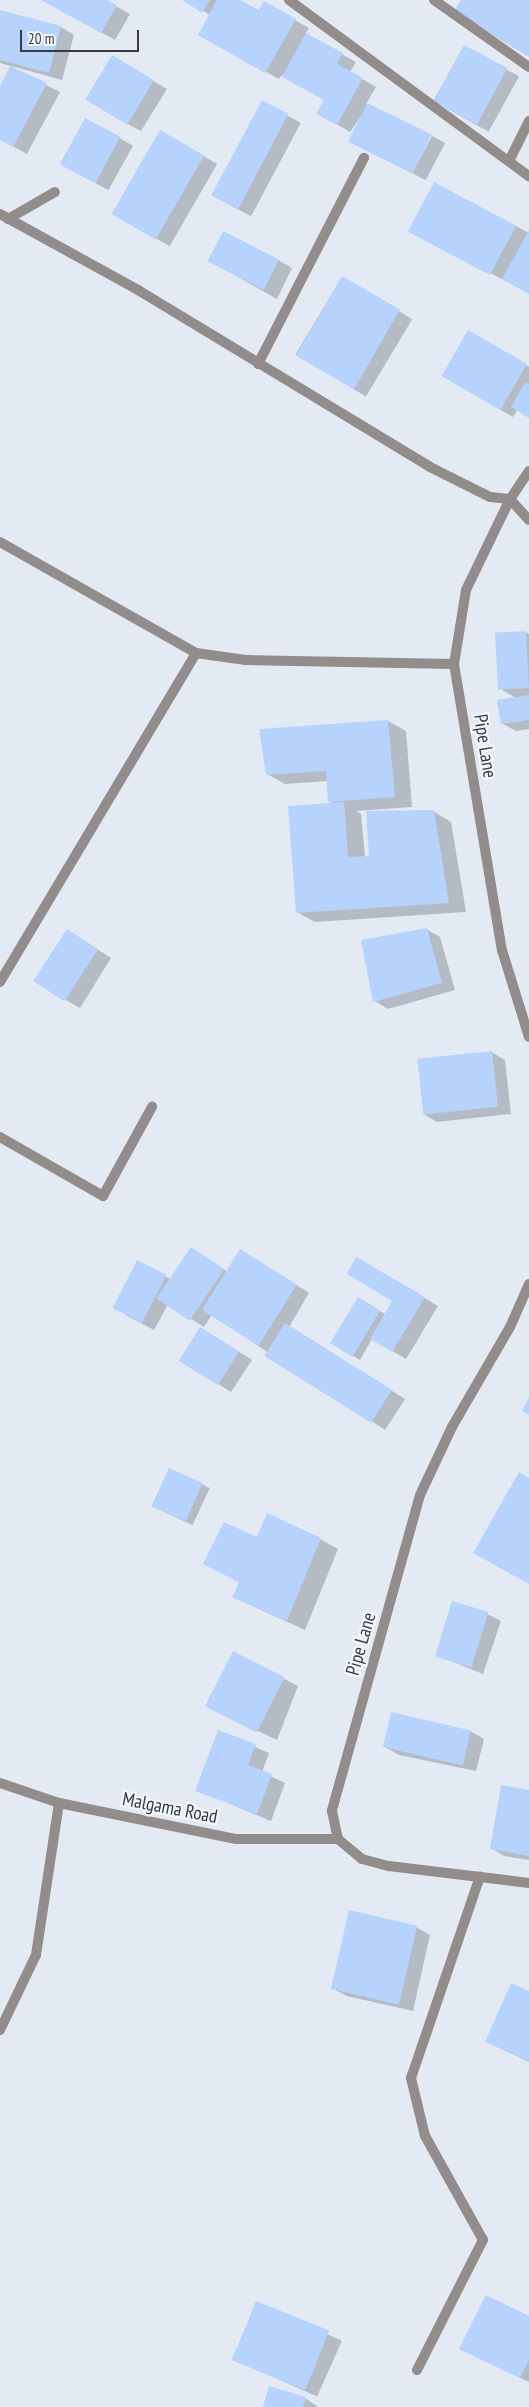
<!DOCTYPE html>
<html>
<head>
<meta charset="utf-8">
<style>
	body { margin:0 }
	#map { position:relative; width:529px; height:2407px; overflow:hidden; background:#e3eaf3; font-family:"PT Sans Narrow",sans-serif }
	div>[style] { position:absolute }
	.shadow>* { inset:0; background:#0003; transform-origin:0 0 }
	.building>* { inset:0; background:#b6d3fd; transform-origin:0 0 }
	.minor>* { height:10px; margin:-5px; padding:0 5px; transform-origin:5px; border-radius:5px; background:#928c8b }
	.tertiary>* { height:10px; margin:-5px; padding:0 5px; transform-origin:5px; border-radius:5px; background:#928c8b }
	span { translate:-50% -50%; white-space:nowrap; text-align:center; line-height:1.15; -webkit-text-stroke:4.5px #f2f7fe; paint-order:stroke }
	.street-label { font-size:19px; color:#383a3e }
	.scale { position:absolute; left:20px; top:30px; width:119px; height:22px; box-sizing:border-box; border:2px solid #383a3e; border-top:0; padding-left:6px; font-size:15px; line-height:18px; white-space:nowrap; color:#383a3e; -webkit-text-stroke:4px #f2f7fe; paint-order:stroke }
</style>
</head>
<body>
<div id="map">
	<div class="shadow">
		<div style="clip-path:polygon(43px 0,105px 0,130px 14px,115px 40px)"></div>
		<div style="clip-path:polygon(184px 0,238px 0,259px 12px,265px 3px,309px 28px,305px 34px,356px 62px,350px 72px,376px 87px,366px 104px,430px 135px,412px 173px,363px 149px,366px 109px,350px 132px,318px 113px,325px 100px,282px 75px,279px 79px,199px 34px,210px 15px)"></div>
		<div style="clip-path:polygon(0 11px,61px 27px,74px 35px,62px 80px,0 63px)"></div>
		<div style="left:464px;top:46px;width:63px;height:63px;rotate:29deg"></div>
		<div style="clip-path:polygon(112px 57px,167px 89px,141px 131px,128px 124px)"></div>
		<div style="clip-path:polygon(10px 67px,60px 92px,27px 154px,0 139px,0 88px)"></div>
		<div style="left:262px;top:102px;width:44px;height:106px;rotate:28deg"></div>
		<div style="left:85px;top:119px;width:55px;height:51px;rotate:29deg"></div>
		<div style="left:160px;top:131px;width:66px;height:95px;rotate:30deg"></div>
		<div style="left:432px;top:136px;width:15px;height:42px;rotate:28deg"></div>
		<div style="clip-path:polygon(435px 184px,529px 233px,529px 293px,424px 239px)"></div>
		<div style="clip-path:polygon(208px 260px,278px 260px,292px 268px,277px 299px)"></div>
		<div style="left:342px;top:277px;width:82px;height:90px;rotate:31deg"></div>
		<div style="clip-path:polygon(468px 332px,529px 367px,529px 416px,517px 410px,513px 417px,442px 376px)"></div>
		<div style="clip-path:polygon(525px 632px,529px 634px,529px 729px,516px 731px,503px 724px,516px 698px,502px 690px)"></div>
		<div style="clip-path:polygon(388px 721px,406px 731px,412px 807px,356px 811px,361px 814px,365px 857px,370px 857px,433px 811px,451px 822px,466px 912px,315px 922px,297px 912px,334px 804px,329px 801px,328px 781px,285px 784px,267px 774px)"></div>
		<div style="clip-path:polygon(426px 929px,440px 937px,455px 990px,388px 1009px,375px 1001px)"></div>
		<div style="clip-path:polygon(81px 939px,111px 958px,80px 1008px,66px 1000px)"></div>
		<div style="clip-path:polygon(491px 1052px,505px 1060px,511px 1114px,437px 1122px,424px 1114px)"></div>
		<div style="clip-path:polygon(205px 1257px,228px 1272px,254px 1258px,309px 1293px,289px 1327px,405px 1399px,385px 1430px,212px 1315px,204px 1327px,168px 1304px,154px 1330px,127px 1316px,138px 1262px,172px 1280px)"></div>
		<div style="clip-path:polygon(357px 1258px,438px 1306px,406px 1359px,372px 1339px,360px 1360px,332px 1343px,358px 1299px,385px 1314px,393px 1300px)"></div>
		<div style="clip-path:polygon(214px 1336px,252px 1360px,231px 1392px,181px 1360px)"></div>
		<div style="left:169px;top:1469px;width:45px;height:41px;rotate:25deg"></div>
		<div style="clip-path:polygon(258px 1538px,320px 1539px,338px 1549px,305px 1630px,233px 1597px)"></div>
		<div style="clip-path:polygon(487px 1614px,501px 1621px,483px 1674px,436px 1655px)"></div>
		<div style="clip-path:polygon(234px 1653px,298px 1686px,277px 1740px,224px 1715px)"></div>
		<div style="clip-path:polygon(219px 1731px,269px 1753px,262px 1772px,285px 1783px,271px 1821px,197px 1790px)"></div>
		<div style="clip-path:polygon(470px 1731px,484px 1739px,476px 1771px,399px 1755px,385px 1747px)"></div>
		<div style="clip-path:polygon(529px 1792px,529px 1860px,504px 1856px,491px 1848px)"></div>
		<div style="clip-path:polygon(416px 1927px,430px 1935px,413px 2011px,347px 1996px,333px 1989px)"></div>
		<div style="clip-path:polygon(529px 1993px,529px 2062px,487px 2042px)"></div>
		<div style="left:257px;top:2303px;width:93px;height:61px;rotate:24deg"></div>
		<div style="clip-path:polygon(529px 2318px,529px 2382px,474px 2356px)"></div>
		<div style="clip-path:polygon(305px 2398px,318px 2407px,265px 2407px)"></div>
	</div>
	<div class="building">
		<div style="clip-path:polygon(41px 0,107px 0,117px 5px,101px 33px)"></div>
		<div style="clip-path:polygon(182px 0,210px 0,202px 13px)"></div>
		<div style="clip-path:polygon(217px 0,240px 0,259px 10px,264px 1px,296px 19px,265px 73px,198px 35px)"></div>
		<div style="clip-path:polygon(461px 0,529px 0,529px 57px,454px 12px)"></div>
		<div style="clip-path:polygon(0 10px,61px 26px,49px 73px,0 60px)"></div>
		<div style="clip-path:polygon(306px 33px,343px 53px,337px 64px,363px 78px,337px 125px,316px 114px,324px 100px,282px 77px)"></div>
		<div style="left:464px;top:45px;width:49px;height:64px;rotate:28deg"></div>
		<div style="left:112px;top:55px;width:49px;height:52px;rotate:31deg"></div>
		<div style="clip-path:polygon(10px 66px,47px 83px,13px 147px,0 140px,0 86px)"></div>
		<div style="left:262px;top:100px;width:30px;height:108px;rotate:28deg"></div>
		<div style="left:367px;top:103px;width:72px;height:43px;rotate:26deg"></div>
		<div style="left:85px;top:118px;width:40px;height:53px;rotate:28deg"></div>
		<div style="left:160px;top:130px;width:51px;height:97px;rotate:30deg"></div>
		<div style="left:434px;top:182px;width:93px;height:56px;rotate:28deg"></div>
		<div style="clip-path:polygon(529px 230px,529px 294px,502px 279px)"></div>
		<div style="left:223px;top:231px;width:63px;height:34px;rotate:27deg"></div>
		<div style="left:342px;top:276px;width:67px;height:92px;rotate:30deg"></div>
		<div style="left:468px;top:330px;width:68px;height:53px;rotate:30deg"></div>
		<div style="clip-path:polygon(525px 382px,529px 384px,529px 418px,511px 407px)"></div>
		<div style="left:526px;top:631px;width:57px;height:31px;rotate:87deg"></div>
		<div style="clip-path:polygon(529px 695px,529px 720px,501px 724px,497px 700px)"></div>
		<div style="clip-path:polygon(388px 720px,395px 797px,328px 802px,326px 771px,266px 775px,259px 729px)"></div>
		<div style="clip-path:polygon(344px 802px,348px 857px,369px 856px,366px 811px,434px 810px,449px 903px,296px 913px,288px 806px)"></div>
		<div style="clip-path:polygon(427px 928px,442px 983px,373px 1002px,361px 940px)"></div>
		<div style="left:67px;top:929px;width:37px;height:62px;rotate:33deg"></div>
		<div style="left:492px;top:1051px;width:56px;height:75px;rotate:84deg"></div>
		<div style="left:191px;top:1247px;width:40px;height:62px;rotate:34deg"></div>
		<div style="left:240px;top:1249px;width:67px;height:72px;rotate:32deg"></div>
		<div style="clip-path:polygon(356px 1257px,425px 1297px,392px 1352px,370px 1339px,392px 1301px,347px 1274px)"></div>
		<div style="left:137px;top:1260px;width:33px;height:54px;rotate:27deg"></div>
		<div style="left:358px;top:1297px;width:26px;height:54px;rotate:31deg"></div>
		<div style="left:285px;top:1323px;width:126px;height:39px;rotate:32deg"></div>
		<div style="left:200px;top:1327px;width:46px;height:40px;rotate:32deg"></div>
		<div style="clip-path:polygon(529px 1397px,529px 1415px,522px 1411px)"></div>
		<div style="left:169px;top:1468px;width:37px;height:42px;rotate:24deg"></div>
		<div style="clip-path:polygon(519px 1472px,529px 1478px,529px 1584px,473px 1553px)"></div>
		<div style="clip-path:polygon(267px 1513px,321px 1538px,287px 1621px,232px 1597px,240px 1583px,203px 1564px,224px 1522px,257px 1537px)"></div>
		<div style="left:452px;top:1601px;width:38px;height:58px;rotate:17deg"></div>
		<div style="left:233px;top:1651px;width:58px;height:62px;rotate:27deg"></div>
		<div style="left:391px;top:1712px;width:82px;height:36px;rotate:13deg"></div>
		<div style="clip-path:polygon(218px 1730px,256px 1744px,248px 1765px,272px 1774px,257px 1814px,195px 1791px)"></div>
		<div style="clip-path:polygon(501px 1785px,529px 1790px,529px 1856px,490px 1849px)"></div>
		<div style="left:349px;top:1910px;width:70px;height:81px;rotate:13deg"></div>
		<div style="clip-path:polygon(511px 1983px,529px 1991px,529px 2061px,485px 2042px)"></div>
		<div style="clip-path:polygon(486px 2295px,529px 2316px,529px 2360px,520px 2378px,459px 2349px)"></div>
		<div style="left:256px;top:2301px;width:79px;height:64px;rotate:22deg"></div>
		<div style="clip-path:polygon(269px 2386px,306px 2397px,303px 2407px,263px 2407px)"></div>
	</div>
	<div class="minor">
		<div style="left:289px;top:0;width:298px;rotate:36.3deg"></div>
		<div style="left:434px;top:0;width:116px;rotate:35.2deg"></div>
		<div style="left:509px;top:161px;width:45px;rotate:-63.4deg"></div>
		<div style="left:0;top:214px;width:158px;rotate:28.8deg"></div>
		<div style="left:138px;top:290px;width:341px;rotate:31.2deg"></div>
		<div style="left:430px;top:467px;width:67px;rotate:26.6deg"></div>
		<div style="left:490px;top:497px;width:20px;rotate:6deg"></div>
		<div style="left:510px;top:499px;width:28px;rotate:48deg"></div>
		<div style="left:8px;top:219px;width:54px;rotate:-29.9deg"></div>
		<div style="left:258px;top:364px;width:232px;rotate:-62.8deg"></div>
		<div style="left:0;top:542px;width:225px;rotate:29.5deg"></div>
		<div style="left:196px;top:653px;width:50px;rotate:8deg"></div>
		<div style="left:246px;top:660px;width:208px;rotate:1.1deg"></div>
		<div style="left:0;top:982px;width:383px;rotate:-59.2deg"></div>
		<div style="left:0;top:1137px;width:119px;rotate:29.8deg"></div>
		<div style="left:103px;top:1196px;width:102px;rotate:-61.2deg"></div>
		<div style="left:0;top:1783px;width:62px;rotate:18.7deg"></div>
		<div style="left:59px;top:1803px;width:181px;rotate:11.5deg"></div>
		<div style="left:236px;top:1839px;width:102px"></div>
		<div style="left:0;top:2030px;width:83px;rotate:-64.4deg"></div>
		<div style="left:36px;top:1955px;width:154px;rotate:-81.4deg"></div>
		<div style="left:417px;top:2370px;width:146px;rotate:-63.1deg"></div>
		<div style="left:483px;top:2240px;width:119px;rotate:-119.1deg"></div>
		<div style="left:425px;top:2136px;width:60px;rotate:-103.6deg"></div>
		<div style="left:411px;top:2078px;width:213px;rotate:-71.1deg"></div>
	</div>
	<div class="tertiary">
		<div style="left:529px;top:471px;width:34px;rotate:124deg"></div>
		<div style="left:510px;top:499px;width:101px;rotate:115.8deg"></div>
		<div style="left:466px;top:590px;width:75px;rotate:99.2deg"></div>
		<div style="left:454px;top:664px;width:290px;rotate:80.5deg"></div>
		<div style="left:502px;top:950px;width:91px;rotate:72.8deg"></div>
		<div style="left:529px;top:1284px;width:47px;rotate:113.8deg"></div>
		<div style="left:510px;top:1327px;width:116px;rotate:120.1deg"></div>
		<div style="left:452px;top:1427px;width:75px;rotate:115.2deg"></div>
		<div style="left:420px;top:1495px;width:328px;rotate:105.6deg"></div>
		<div style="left:332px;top:1811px;width:29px;rotate:78deg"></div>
		<div style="left:338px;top:1839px;width:31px;rotate:40deg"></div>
		<div style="left:362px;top:1859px;width:28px;rotate:15deg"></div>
		<div style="left:389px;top:1866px;width:141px;rotate:6.9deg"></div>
	</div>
	<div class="street-label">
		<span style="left:485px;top:746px;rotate:81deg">Pipe Lane</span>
		<span style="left:361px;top:1644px;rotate:-74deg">Pipe Lane</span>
		<span style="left:170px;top:1808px;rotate:11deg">Malgama Road</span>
	</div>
	<div class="scale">20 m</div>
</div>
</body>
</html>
